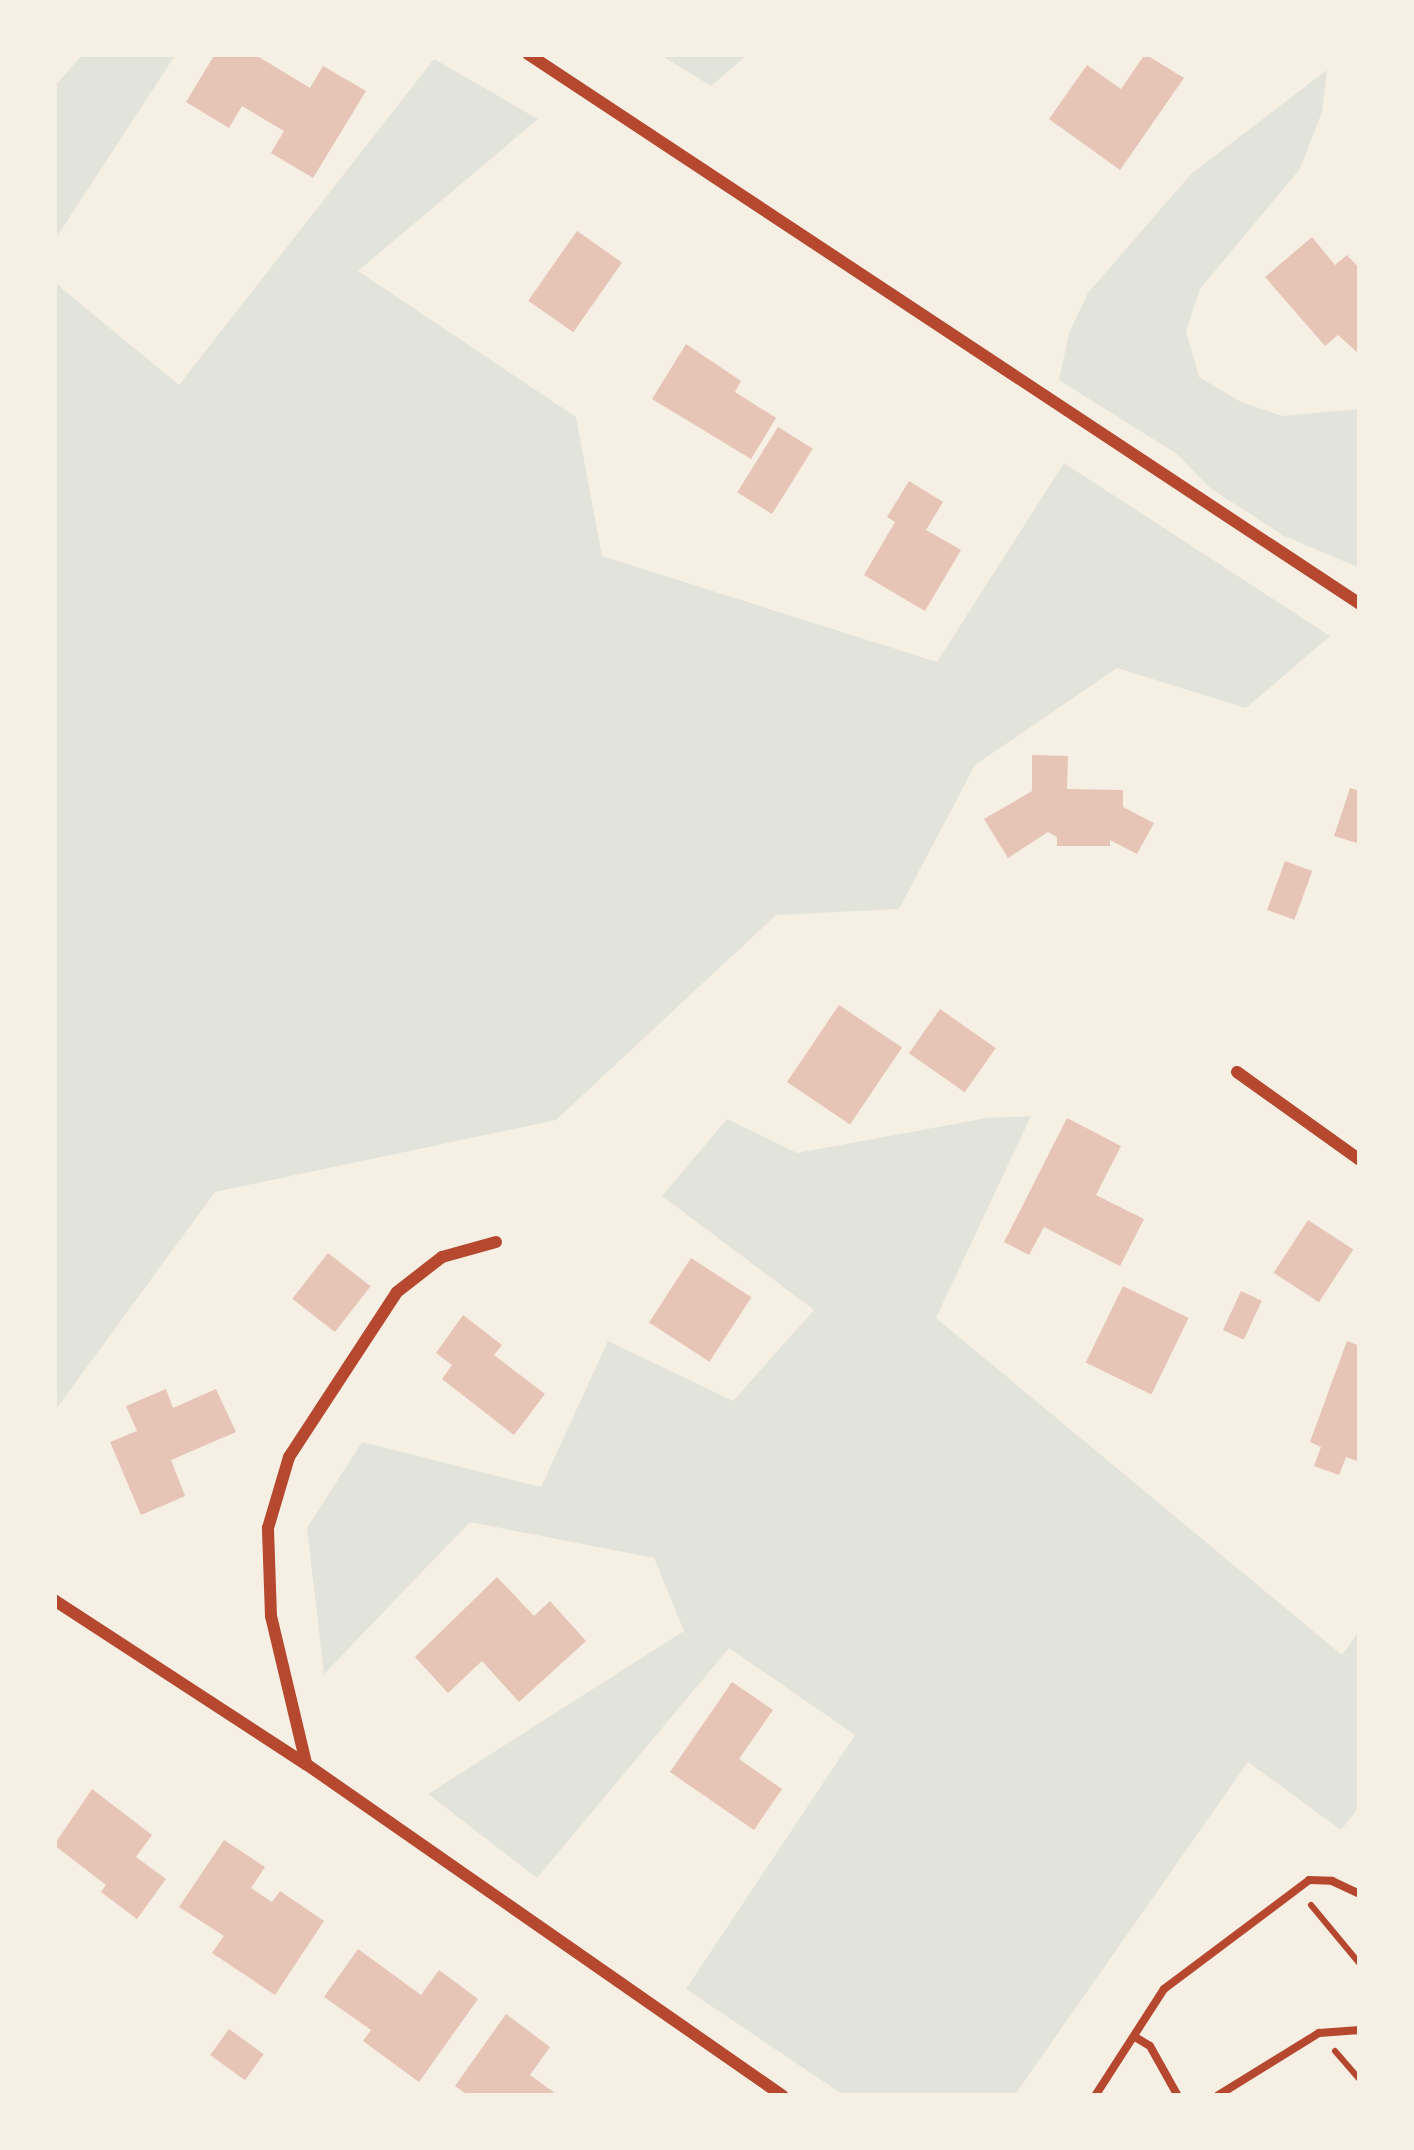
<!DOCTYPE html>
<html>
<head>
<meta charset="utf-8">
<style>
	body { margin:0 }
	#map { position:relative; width:1414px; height:2150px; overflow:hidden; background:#f6efe4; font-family:Inter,sans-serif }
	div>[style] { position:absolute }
	.green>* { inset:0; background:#e2e4dc }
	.building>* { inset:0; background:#e6c5b7; transform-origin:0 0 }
	.path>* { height:6px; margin:-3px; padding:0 3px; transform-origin:3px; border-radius:3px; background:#b5482f }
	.service>* { height:8px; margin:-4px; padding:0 4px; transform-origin:4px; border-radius:4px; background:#b5482f }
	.minor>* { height:12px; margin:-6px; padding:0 6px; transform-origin:6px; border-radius:6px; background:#b5482f }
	span { translate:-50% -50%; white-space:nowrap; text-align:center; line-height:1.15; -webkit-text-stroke:9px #f6efe4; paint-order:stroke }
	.frame { position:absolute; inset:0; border:57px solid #f6efe4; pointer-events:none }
</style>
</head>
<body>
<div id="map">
	<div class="green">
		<div style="clip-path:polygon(83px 54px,176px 54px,54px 241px,54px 87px)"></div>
		<div style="clip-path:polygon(659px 54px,748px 54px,711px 86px)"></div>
		<div style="clip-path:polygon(434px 59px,538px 119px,358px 271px,576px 417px,602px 556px,937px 662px,1064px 463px,1330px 636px,1246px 708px,1117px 668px,975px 765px,899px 909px,776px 915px,556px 1120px,215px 1192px,54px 1412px,54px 282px,179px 385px)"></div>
		<div style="clip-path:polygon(1327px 70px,1322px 112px,1300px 169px,1200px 289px,1186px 331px,1199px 377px,1241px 402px,1282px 416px,1360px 409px,1360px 568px,1284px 536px,1210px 488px,1177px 454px,1059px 380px,1069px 333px,1088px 293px,1191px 174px)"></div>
		<div style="clip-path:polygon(1031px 1116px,936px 1318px,1342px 1655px,1360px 1630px,1360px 1806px,1341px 1830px,1248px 1762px,1014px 2096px,845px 2096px,686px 1989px,855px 1735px,729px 1648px,537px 1878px,428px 1794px,684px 1631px,654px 1558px,470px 1522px,324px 1674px,307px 1528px,362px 1442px,541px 1487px,608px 1341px,733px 1401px,814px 1310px,662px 1196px,727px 1119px,797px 1153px,987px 1118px)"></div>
	</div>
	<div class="building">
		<div style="clip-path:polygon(215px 54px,254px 54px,310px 88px,323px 66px,366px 91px,313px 178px,271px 153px,284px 131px,242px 106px,229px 128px,186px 102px)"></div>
		<div style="clip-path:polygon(1145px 54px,1184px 78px,1120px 170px,1049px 119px,1087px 65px,1121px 89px)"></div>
		<div style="left:577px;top:231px;width:55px;height:85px;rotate:35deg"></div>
		<div style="clip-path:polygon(1312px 237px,1335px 265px,1347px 255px,1360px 269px,1358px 353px,1338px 335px,1325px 346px,1265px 277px)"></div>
		<div style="clip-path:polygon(686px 344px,741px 381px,735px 392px,776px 418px,751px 459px,652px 399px)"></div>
		<div style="left:778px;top:427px;width:41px;height:77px;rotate:32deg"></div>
		<div style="clip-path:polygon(909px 481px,943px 502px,926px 530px,961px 550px,925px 611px,864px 575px,895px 522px,887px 517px)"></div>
		<div style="clip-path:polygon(1032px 755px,1068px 756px,1067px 789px,1123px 790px,1123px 807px,1154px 823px,1137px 854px,1110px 840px,1110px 846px,1057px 846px,1057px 837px,1048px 832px,1008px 858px,984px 819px,1032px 791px)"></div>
		<div style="clip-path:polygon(1350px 788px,1360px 791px,1360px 844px,1334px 836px)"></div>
		<div style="left:1285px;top:861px;width:29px;height:52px;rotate:20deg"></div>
		<div style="left:839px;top:1005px;width:76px;height:93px;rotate:34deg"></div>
		<div style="left:940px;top:1009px;width:68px;height:54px;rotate:35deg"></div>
		<div style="clip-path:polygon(1067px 1118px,1121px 1146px,1096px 1195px,1144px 1219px,1120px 1266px,1044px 1227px,1029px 1255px,1004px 1242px)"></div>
		<div style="left:1308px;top:1220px;width:54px;height:63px;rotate:33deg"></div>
		<div style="left:328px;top:1253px;width:54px;height:58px;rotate:38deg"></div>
		<div style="left:691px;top:1258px;width:72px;height:77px;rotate:33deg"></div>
		<div style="left:1123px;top:1286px;width:73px;height:85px;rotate:26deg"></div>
		<div style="left:1241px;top:1291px;width:23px;height:43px;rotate:25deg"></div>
		<div style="clip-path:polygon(463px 1315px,502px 1345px,494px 1355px,545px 1394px,514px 1435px,442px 1379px,452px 1365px,436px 1353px)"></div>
		<div style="clip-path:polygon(1347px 1341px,1360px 1346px,1360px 1462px,1346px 1457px,1339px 1475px,1314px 1466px,1321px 1447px,1310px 1442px)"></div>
		<div style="clip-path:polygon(166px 1389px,173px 1408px,216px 1389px,236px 1432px,171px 1460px,185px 1496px,141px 1515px,110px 1442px,137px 1431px,126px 1406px)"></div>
		<div style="clip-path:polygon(497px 1577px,534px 1616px,550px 1601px,586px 1641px,519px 1702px,482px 1661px,448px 1693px,415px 1657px)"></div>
		<div style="clip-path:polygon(732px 1682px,773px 1710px,739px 1759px,782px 1789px,754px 1830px,670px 1772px)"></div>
		<div style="clip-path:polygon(92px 1789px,152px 1835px,136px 1857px,166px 1879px,137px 1919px,101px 1892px,106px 1885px,54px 1845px)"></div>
		<div style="clip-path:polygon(224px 1840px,265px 1867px,251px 1888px,272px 1902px,280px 1891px,324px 1921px,275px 1995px,212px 1953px,224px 1936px,179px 1907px)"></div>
		<div style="clip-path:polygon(358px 1949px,421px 1995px,439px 1970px,478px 1999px,419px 2082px,363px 2041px,371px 2030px,324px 1997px)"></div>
		<div style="clip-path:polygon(506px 2014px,550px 2047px,530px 2075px,559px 2096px,469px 2096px,455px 2086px)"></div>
		<div style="left:229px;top:2029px;width:43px;height:32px;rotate:36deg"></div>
	</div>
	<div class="path">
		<div style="left:1311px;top:1905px;width:77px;rotate:50.3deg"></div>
		<div style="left:1335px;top:2051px;width:38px;rotate:49deg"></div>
	</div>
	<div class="service">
		<div style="left:1135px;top:2037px;width:17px;rotate:31deg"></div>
		<div style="left:1150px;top:2046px;width:57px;rotate:60.8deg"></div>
		<div style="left:1095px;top:2096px;width:127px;rotate:-57.2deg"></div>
		<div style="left:1164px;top:1989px;width:181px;rotate:-36.9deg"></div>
		<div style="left:1309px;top:1880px;width:23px;rotate:2deg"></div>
		<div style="left:1332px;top:1881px;width:31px;rotate:25deg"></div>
		<div style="left:1217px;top:2096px;width:120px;rotate:-31.7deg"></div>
		<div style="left:1319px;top:2033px;width:41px;rotate:-4.2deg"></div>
	</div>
	<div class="minor">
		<div style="left:528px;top:54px;width:997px;rotate:33.47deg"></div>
		<div style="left:1237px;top:1072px;width:151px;rotate:35.6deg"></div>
		<div style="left:54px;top:1600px;width:301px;rotate:33.1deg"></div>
		<div style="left:306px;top:1764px;width:581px;rotate:34.84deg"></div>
		<div style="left:306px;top:1763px;width:151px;rotate:-103.4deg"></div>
		<div style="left:271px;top:1616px;width:88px;rotate:-92deg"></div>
		<div style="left:268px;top:1528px;width:74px;rotate:-73.5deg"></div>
		<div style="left:289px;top:1457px;width:197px;rotate:-56.8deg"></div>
		<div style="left:397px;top:1292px;width:57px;rotate:-37.9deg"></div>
		<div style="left:442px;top:1257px;width:56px;rotate:-15.5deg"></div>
	</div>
	<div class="frame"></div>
</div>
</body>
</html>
